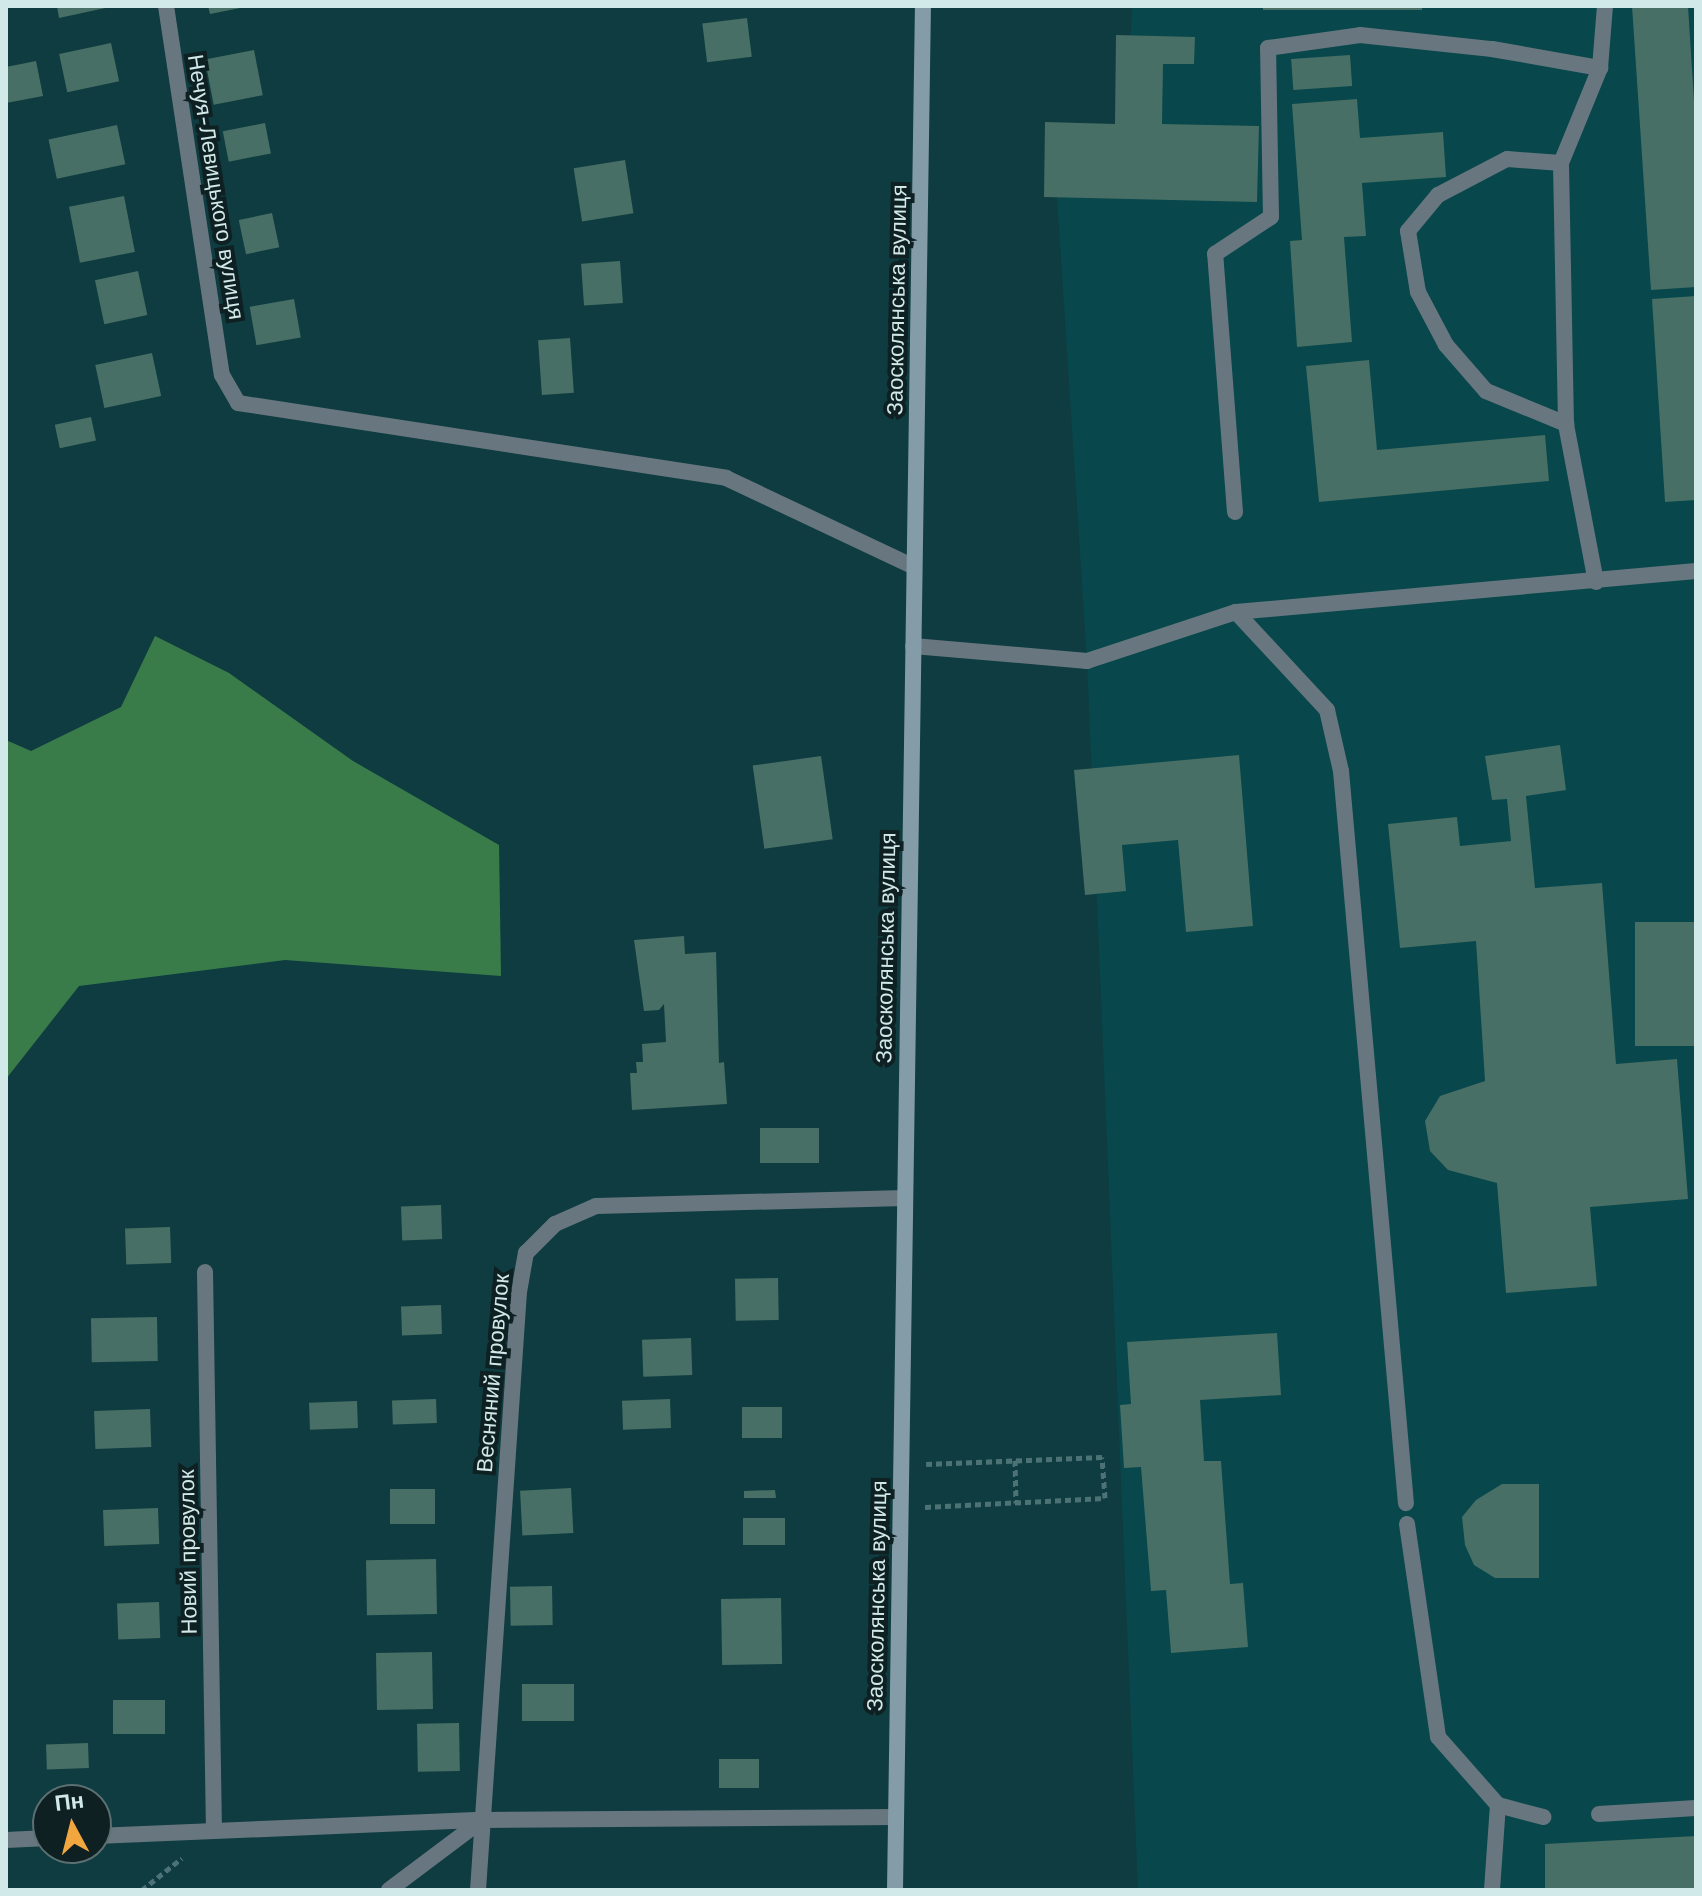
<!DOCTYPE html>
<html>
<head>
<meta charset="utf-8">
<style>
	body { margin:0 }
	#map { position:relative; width:1702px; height:1896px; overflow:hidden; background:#0f3c40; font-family:"Work Sans",sans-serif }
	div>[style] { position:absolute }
	.built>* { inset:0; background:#08474b }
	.forest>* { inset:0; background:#397c49 }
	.building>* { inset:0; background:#476f65; transform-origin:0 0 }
	.path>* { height:5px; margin-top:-2.5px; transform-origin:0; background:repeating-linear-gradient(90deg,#4c7275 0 6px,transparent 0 10px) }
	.lane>* { height:16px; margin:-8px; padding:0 8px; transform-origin:8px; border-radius:8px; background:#68777f }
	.street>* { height:16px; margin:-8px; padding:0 8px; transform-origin:8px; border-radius:8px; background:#68777f }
	.secondary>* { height:16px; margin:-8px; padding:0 8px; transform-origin:8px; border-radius:8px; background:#849ca8 }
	span { translate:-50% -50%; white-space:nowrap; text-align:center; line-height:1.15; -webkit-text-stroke:8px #0e2022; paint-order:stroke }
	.street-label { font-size:22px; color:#d2e9ea }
	.frame { position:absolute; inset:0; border:8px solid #d2e9ea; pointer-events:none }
	.north { position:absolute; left:32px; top:1784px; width:80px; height:80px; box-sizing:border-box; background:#0e2022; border:2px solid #5c7072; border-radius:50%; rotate:353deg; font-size:22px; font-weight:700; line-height:32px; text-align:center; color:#d2e9ea }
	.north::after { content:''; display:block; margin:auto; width:28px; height:36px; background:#f1a640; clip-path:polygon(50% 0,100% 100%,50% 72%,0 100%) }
</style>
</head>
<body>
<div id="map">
	<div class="built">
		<div style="clip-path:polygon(1132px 6px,1696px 6px,1696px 1890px,1138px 1890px,1087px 661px,1054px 151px,1126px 151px)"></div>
	</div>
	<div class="forest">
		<div style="clip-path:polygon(155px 636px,229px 673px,353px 761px,499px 845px,501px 976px,285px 960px,79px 986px,6px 1079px,6px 740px,31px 751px,121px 707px)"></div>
	</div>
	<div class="building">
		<div style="clip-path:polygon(57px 6px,110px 6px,110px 7px,59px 18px)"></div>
		<div style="clip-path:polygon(208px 6px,244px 6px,245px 7px,210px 14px)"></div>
		<div style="left:1263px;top:6px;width:159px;height:4px"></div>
		<div style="clip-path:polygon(1632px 6px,1688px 6px,1696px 133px,1696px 287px,1651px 290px)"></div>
		<div style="left:747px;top:18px;width:39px;height:45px;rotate:83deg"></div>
		<div style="clip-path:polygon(1116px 35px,1195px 37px,1194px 64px,1163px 64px,1162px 124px,1259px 126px,1257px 202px,1044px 197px,1045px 122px,1115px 124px)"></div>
		<div style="left:111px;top:43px;width:39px;height:53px;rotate:78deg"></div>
		<div style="left:254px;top:50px;width:46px;height:50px;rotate:79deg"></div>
		<div style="left:1350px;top:55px;width:31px;height:59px;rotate:86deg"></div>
		<div style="clip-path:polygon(36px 61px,43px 96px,6px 103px,6px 67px)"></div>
		<div style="clip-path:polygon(1357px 99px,1360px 138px,1443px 132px,1446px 177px,1362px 183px,1366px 236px,1344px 237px,1352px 342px,1297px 347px,1290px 241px,1302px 240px,1292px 104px)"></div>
		<div style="left:265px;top:123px;width:31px;height:43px;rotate:79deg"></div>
		<div style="left:117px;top:125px;width:40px;height:70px;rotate:78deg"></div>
		<div style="left:625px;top:160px;width:54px;height:52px;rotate:81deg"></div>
		<div style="left:124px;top:196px;width:57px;height:56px;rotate:79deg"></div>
		<div style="left:272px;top:213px;width:35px;height:34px;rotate:78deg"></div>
		<div style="left:620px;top:261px;width:42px;height:39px;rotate:86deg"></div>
		<div style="left:138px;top:271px;width:45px;height:44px;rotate:78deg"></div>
		<div style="clip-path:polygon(1696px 296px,1696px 500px,1665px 502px,1652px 299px)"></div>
		<div style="left:294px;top:299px;width:39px;height:45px;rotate:80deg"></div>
		<div style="left:570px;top:338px;width:55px;height:32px;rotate:86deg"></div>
		<div style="left:152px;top:353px;width:44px;height:58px;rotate:78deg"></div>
		<div style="clip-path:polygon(1369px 360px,1377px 450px,1545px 435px,1549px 481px,1319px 502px,1306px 366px)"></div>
		<div style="left:91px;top:417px;width:24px;height:37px;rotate:78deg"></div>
		<div style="clip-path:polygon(1560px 745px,1566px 790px,1526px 796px,1535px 888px,1602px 883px,1616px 1064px,1677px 1059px,1688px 1199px,1590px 1207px,1597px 1286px,1506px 1293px,1497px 1183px,1448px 1170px,1430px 1151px,1425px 1121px,1440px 1096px,1485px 1081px,1476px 941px,1400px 948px,1388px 824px,1457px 817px,1460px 846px,1511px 841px,1507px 799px,1492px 800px,1485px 756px)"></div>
		<div style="clip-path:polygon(1239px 755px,1253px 926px,1186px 932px,1178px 840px,1122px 845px,1126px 891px,1085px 895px,1074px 770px)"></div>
		<div style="left:821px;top:756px;width:84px;height:69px;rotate:82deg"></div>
		<div style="left:1696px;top:922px;width:124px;height:61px;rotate:90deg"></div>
		<div style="clip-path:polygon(684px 936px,685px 954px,716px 952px,719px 1063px,724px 1062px,727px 1104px,632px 1110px,630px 1073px,637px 1073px,636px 1062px,643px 1062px,642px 1044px,666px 1042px,664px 1004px,659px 1010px,644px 1011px,634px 940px)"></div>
		<div style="left:819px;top:1128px;width:35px;height:59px;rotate:90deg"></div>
		<div style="left:441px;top:1205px;width:34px;height:40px;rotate:88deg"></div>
		<div style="left:170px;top:1227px;width:36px;height:45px;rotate:88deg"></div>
		<div style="left:778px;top:1278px;width:42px;height:43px;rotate:89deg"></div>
		<div style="left:441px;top:1305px;width:29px;height:40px;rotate:88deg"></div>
		<div style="left:157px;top:1317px;width:44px;height:66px;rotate:89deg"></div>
		<div style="clip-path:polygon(1277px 1333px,1281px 1395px,1200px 1400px,1204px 1461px,1221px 1461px,1230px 1584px,1243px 1583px,1248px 1647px,1171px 1653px,1166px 1590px,1151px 1591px,1141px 1467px,1124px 1468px,1120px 1405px,1131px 1404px,1127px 1342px)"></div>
		<div style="left:691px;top:1338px;width:37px;height:49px;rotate:88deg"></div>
		<div style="left:436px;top:1399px;width:24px;height:44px;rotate:88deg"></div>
		<div style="left:670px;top:1399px;width:29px;height:48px;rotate:88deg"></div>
		<div style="left:357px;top:1401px;width:27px;height:48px;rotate:88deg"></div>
		<div style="left:782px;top:1407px;width:31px;height:40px;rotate:90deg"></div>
		<div style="left:150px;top:1409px;width:38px;height:56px;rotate:88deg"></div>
		<div style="clip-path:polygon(1502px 1484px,1539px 1484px,1539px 1578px,1495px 1578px,1474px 1565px,1465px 1545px,1462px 1517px,1476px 1500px)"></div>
		<div style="left:571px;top:1488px;width:45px;height:51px;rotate:87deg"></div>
		<div style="left:435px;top:1489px;width:35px;height:45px;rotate:90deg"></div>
		<div style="clip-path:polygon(775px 1490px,776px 1498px,744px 1498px,744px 1491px)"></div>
		<div style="left:158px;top:1508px;width:36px;height:55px;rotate:88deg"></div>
		<div style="left:743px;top:1518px;width:42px;height:27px"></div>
		<div style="left:436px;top:1559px;width:55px;height:70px;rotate:89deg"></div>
		<div style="left:552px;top:1586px;width:39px;height:42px;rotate:89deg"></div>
		<div style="left:781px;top:1598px;width:66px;height:60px;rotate:89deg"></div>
		<div style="left:159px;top:1602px;width:36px;height:42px;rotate:88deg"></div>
		<div style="left:432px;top:1652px;width:57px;height:56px;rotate:89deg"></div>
		<div style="left:574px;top:1684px;width:37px;height:52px;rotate:90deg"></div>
		<div style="left:165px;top:1700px;width:34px;height:52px;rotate:90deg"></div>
		<div style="left:459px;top:1723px;width:48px;height:42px;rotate:89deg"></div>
		<div style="left:88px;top:1743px;width:25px;height:42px;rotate:88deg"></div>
		<div style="left:759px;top:1759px;width:29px;height:40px;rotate:90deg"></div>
		<div style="clip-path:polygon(1696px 1836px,1696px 1890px,1545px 1890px,1545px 1844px)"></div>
	</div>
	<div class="path">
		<div style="left:1015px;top:1460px;width:43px;rotate:88.7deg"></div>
		<div style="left:925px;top:1507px;width:180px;rotate:-2.9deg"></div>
		<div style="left:1105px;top:1498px;width:41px;rotate:-94.2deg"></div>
		<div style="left:1102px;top:1457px;width:176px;rotate:177.7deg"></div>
		<div style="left:142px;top:1890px;width:51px;rotate:-38.7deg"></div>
	</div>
	<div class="lane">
		<div style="left:1561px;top:163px;width:54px;rotate:-175.8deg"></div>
		<div style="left:1507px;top:159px;width:78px;rotate:152.4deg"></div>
		<div style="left:1438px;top:195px;width:47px;rotate:129.8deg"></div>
		<div style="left:1408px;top:231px;width:62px;rotate:80.7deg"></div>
		<div style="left:1418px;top:292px;width:60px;rotate:62.2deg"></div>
		<div style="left:1446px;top:345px;width:61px;rotate:49deg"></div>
		<div style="left:1486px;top:391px;width:87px;rotate:22.4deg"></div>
		<div style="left:1235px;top:512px;width:259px;rotate:-94.4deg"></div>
		<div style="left:1215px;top:254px;width:67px;rotate:-33.5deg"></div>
		<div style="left:1271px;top:217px;width:169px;rotate:-91deg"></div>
		<div style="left:1268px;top:48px;width:93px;rotate:-8deg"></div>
		<div style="left:1360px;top:35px;width:133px;rotate:6.1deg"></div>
		<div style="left:1492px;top:49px;width:110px;rotate:10deg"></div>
		<div style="left:1596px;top:582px;width:161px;rotate:-100.8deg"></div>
		<div style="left:1566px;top:424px;width:261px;rotate:-91.1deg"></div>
		<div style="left:1561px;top:163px;width:103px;rotate:-67.7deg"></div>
		<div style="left:1600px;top:68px;width:62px;rotate:-85.4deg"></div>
		<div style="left:1236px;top:612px;width:134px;rotate:47.1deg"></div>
		<div style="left:1327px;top:710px;width:63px;rotate:77.1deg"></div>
		<div style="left:1341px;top:771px;width:735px;rotate:84.93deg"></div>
		<div style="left:913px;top:646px;width:175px;rotate:4.9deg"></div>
		<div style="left:1087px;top:661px;width:157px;rotate:-18.2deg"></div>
		<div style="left:1236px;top:612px;width:462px;rotate:-5.1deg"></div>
		<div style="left:1407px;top:1524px;width:215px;rotate:81.7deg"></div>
		<div style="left:1438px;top:1737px;width:91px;rotate:48.6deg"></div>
		<div style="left:1498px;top:1805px;width:47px;rotate:14.9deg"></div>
		<div style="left:1599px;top:1814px;width:97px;rotate:-3.5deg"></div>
		<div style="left:1492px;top:1890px;width:85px;rotate:-86deg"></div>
	</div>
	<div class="street">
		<div style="left:166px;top:6px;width:373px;rotate:81.4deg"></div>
		<div style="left:222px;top:375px;width:32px;rotate:60deg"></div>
		<div style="left:238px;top:403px;width:494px;rotate:8.7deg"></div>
		<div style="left:726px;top:478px;width:208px;rotate:25.3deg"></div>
		<div style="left:205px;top:1272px;width:559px;rotate:89.08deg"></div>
		<div style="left:96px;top:1836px;width:386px;rotate:-2.4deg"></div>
		<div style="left:482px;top:1820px;width:414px;rotate:-0.4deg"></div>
		<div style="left:6px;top:1840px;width:42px;rotate:-2.7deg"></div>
		<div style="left:389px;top:1890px;width:115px;rotate:-36.9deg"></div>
		<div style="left:478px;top:1890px;width:599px;rotate:-86.08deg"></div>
		<div style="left:519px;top:1292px;width:40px;rotate:-80deg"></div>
		<div style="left:526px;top:1253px;width:41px;rotate:-45deg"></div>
		<div style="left:555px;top:1224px;width:45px;rotate:-23.7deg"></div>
		<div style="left:596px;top:1206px;width:309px;rotate:-1.5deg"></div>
	</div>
	<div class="secondary">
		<div style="left:895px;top:1890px;width:1884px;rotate:-89.15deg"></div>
	</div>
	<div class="street-label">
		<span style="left:216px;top:187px;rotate:81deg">Нечуя-Левицького вулиця</span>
		<span style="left:897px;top:300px;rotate:-89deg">Заосколянська вулиця</span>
		<span style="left:886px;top:948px;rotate:-89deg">Заосколянська вулиця</span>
		<span style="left:493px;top:1373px;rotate:-85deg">Весняний провулок</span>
		<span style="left:188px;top:1552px;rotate:-91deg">Новий провулок</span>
		<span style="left:877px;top:1596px;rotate:-89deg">Заосколянська вулиця</span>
	</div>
	<div class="frame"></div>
	<div class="north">Пн</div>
</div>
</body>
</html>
